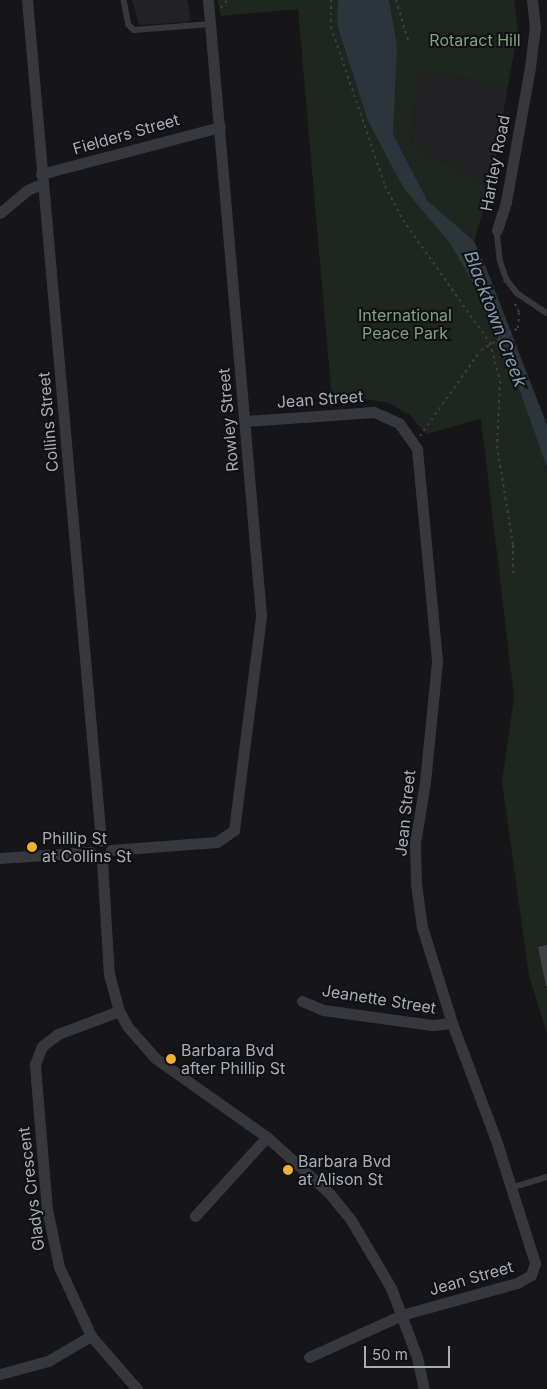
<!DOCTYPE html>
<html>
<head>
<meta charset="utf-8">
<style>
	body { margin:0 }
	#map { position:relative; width:547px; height:1389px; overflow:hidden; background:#161618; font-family:Inter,sans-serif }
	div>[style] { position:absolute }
	.built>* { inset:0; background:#222225 }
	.green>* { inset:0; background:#1e261f }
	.water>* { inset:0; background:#2c353c }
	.building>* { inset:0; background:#404145 }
	.path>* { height:2px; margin-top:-1px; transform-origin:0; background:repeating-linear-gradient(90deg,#3d3f44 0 2.5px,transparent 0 6.5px) }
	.service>* { height:5.5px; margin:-2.75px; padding:0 2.75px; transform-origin:2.75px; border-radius:2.75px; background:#37383d }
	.minor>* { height:11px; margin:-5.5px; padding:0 5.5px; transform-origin:5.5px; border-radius:5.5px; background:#37383d }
	.dots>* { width:14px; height:14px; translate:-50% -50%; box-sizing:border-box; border:2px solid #111113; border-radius:50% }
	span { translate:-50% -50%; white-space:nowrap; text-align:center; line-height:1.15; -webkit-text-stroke:4px #111113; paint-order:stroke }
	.park-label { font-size:16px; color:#7fa381 }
	.street-label { font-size:16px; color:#a8adb8 }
	.poi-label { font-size:16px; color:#a8adb8 }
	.left { translate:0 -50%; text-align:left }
	.water-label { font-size:18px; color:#7f9bb3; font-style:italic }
	.scale { position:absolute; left:364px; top:1346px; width:86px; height:22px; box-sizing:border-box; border:2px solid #a8adb8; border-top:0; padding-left:6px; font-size:15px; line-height:18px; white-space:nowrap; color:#a8adb8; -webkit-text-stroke:4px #111113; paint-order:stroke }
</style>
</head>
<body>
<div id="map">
	<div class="built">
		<div style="clip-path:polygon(132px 0,187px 0,191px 19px,189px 22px,139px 25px)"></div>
		<div style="clip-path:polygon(419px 71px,508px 86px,490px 189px,411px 144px)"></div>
	</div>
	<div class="green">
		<div style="clip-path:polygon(217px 0,338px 0,337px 25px,368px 121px,404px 189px,449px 242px,479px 293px,512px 369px,547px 468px,547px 1033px,529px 976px,502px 781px,514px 697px,481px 419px,426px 434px,410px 415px,389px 403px,365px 399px,332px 401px,298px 9px,221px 16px)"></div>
		<div style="clip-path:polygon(389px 0,514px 0,518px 30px,508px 86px,419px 71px,411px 144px,490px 189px,474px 241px,427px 200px,393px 134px,396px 39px)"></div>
	</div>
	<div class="water">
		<div style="clip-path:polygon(338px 0,389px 0,397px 45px,393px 134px,427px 200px,474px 241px,487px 270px,547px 425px,547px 468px,512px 369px,479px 293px,449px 242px,404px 189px,368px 121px,337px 25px)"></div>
	</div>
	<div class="building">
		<div style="clip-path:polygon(547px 945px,547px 986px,546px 986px,538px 947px)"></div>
	</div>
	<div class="path">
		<div style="left:331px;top:0;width:27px;rotate:90deg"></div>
		<div style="left:331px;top:27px;width:168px;rotate:71.2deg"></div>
		<div style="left:385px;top:186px;width:38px;rotate:62deg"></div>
		<div style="left:403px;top:220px;width:151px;rotate:54.7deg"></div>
		<div style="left:490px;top:343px;width:39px;rotate:75deg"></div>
		<div style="left:500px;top:381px;width:65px;rotate:92.6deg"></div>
		<div style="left:497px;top:446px;width:100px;rotate:80.8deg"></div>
		<div style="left:513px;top:545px;width:29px;rotate:90deg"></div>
		<div style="left:396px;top:0;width:42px;rotate:73.3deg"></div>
		<div style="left:221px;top:8px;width:10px;rotate:-53deg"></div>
		<div style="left:420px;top:436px;width:105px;rotate:-54.7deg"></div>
		<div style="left:481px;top:350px;width:43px;rotate:-30.7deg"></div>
		<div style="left:518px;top:328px;width:16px;rotate:-86deg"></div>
		<div style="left:519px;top:312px;width:11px;rotate:-117deg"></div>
	</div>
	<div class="service">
		<div style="left:124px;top:0;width:25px;rotate:79deg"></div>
		<div style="left:129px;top:25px;width:7px;rotate:45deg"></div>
		<div style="left:134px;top:30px;width:77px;rotate:-4.5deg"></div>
		<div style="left:497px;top:230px;width:30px;rotate:84deg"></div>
		<div style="left:500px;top:260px;width:21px;rotate:71deg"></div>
		<div style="left:507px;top:280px;width:16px;rotate:52deg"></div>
		<div style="left:517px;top:293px;width:36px;rotate:34deg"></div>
		<div style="left:511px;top:1188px;width:38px;rotate:-17deg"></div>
	</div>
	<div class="minor">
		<div style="left:27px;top:0;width:844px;rotate:84.97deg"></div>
		<div style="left:41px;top:174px;width:185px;rotate:-14.7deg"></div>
		<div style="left:0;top:213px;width:35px;rotate:-40deg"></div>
		<div style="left:27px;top:190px;width:16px;rotate:-22deg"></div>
		<div style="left:497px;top:230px;width:29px;rotate:-72deg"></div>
		<div style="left:506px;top:202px;width:137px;rotate:-79.9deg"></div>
		<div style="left:530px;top:67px;width:39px;rotate:-83deg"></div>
		<div style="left:535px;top:28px;width:28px;rotate:-96deg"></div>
		<div style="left:245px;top:421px;width:129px;rotate:-4deg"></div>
		<div style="left:374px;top:412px;width:27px;rotate:24deg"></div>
		<div style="left:399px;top:423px;width:32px;rotate:55deg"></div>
		<div style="left:417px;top:449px;width:214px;rotate:84.6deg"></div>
		<div style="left:437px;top:662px;width:121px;rotate:95.7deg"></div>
		<div style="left:425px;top:782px;width:62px;rotate:99.3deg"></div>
		<div style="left:415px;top:843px;width:41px;rotate:88.6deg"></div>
		<div style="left:416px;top:884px;width:43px;rotate:82.1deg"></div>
		<div style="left:422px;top:927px;width:101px;rotate:72.6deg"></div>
		<div style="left:452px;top:1023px;width:125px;rotate:69.4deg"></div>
		<div style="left:496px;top:1140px;width:129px;rotate:72.4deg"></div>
		<div style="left:535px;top:1263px;width:13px;rotate:108deg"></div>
		<div style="left:531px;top:1275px;width:16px;rotate:150deg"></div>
		<div style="left:517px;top:1283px;width:119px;rotate:164.5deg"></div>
		<div style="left:402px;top:1315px;width:102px;rotate:155.7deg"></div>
		<div style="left:111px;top:850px;width:106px;rotate:-4.3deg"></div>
		<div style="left:217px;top:842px;width:21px;rotate:-35deg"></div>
		<div style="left:234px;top:830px;width:217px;rotate:-82.8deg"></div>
		<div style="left:261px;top:615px;width:617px;rotate:-94.93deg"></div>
		<div style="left:0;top:858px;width:91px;rotate:-3.8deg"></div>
		<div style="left:102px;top:861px;width:113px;rotate:86.5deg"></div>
		<div style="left:109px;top:974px;width:38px;rotate:75deg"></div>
		<div style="left:119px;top:1011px;width:18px;rotate:61deg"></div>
		<div style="left:128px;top:1027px;width:41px;rotate:48.9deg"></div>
		<div style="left:155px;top:1058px;width:137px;rotate:35.2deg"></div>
		<div style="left:267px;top:1137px;width:85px;rotate:42.1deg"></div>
		<div style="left:330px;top:1194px;width:33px;rotate:51deg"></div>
		<div style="left:351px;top:1220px;width:79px;rotate:59.5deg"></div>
		<div style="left:391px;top:1288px;width:74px;rotate:69.4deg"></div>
		<div style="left:417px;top:1357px;width:33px;rotate:78deg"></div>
		<div style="left:302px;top:1001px;width:23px;rotate:23deg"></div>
		<div style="left:323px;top:1010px;width:110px;rotate:7.8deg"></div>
		<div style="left:432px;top:1025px;width:20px;rotate:-6deg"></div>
		<div style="left:119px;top:1011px;width:65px;rotate:159.3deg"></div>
		<div style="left:58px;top:1034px;width:20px;rotate:143deg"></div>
		<div style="left:42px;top:1046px;width:19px;rotate:111deg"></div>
		<div style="left:35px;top:1064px;width:15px;rotate:86deg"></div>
		<div style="left:36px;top:1079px;width:130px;rotate:85.2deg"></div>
		<div style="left:47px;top:1209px;width:59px;rotate:78.3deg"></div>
		<div style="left:59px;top:1267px;width:76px;rotate:65.1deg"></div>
		<div style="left:91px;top:1336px;width:70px;rotate:49deg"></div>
		<div style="left:195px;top:1216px;width:107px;rotate:-47.7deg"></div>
		<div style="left:0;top:1374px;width:50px;rotate:-15.2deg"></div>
		<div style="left:48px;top:1361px;width:50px;rotate:-30.2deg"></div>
	</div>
	<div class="dots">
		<div style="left:32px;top:847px;background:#f2b134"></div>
		<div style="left:171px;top:1059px;background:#f2b134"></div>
		<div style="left:288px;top:1170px;background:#f2b134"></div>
	</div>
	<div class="park-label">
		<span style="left:475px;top:40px">Rotaract Hill</span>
		<span style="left:405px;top:324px">International<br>Peace Park</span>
	</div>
	<div class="street-label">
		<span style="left:126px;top:134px;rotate:-16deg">Fielders Street</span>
		<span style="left:495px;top:163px;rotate:-79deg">Hartley Road</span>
		<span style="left:320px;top:399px;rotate:-4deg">Jean Street</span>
		<span style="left:228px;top:420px;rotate:-95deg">Rowley Street</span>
		<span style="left:48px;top:422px;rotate:-95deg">Collins Street</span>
		<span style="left:405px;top:813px;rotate:-84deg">Jean Street</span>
		<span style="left:379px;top:999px;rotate:9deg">Jeanette Street</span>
		<span style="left:31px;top:1189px;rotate:-97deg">Gladys Crescent</span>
		<span style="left:471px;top:1278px;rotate:-16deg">Jean Street</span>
	</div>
	<div class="poi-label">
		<span class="left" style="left:42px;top:847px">Phillip St<br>at Collins St</span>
		<span class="left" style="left:181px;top:1059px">Barbara Bvd<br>after Phillip St</span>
		<span class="left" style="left:298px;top:1170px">Barbara Bvd<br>at Alison St</span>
	</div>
	<div class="water-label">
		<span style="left:495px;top:319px;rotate:69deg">Blacktown Creek</span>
	</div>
	<div class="scale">50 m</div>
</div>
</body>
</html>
